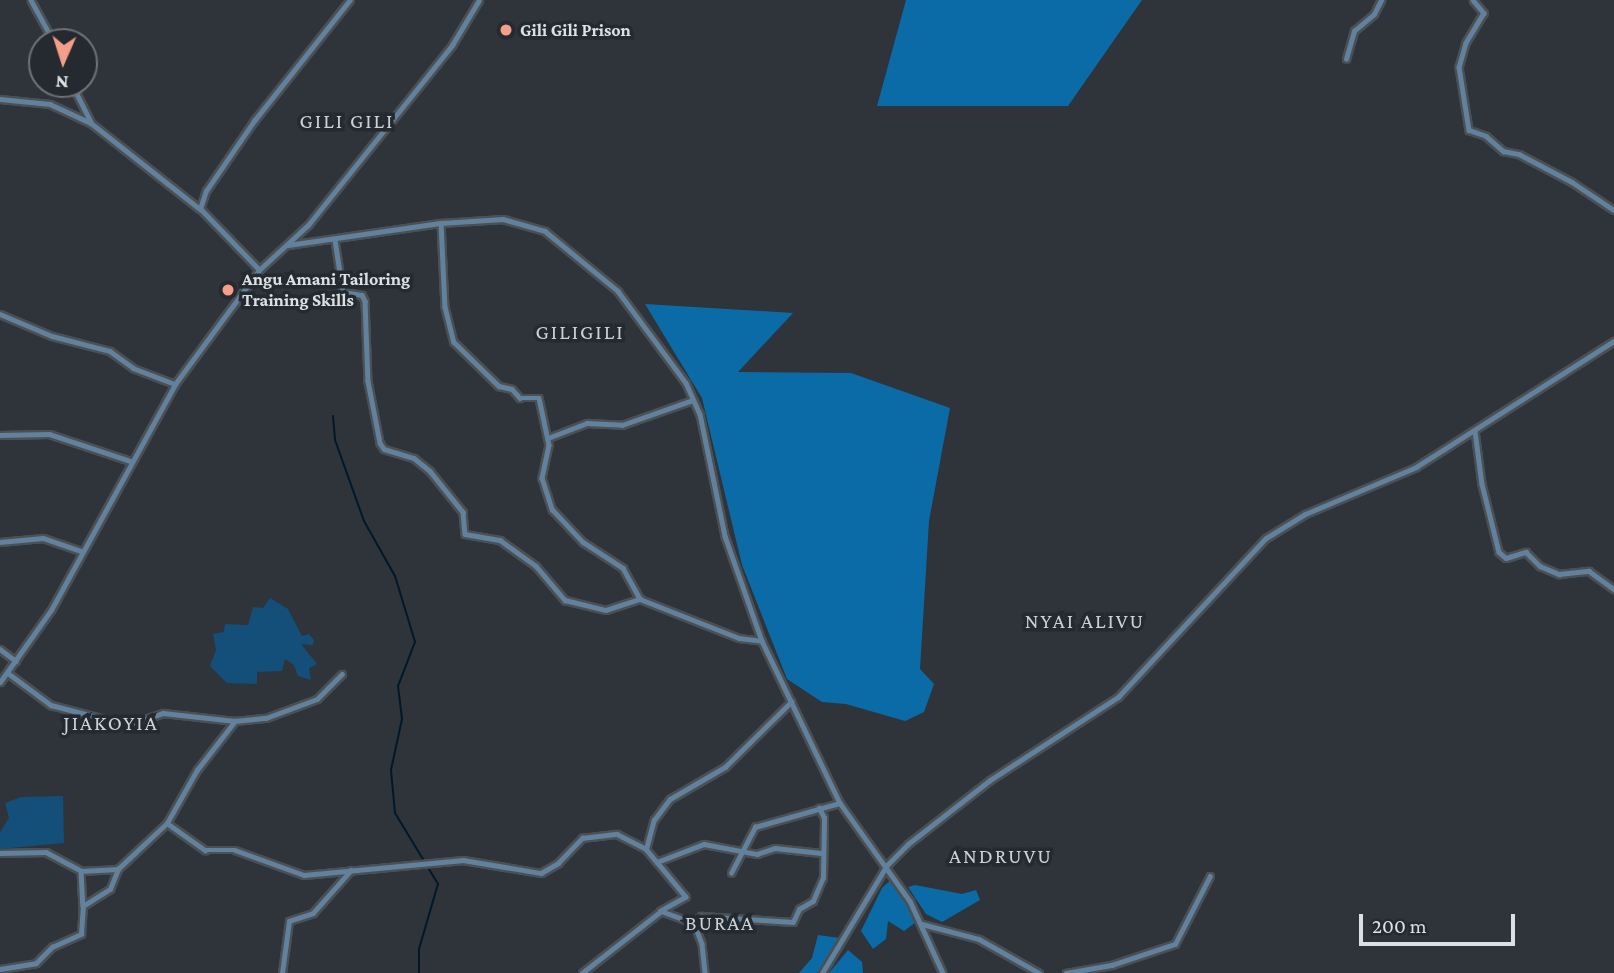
<!DOCTYPE html>
<html>
<head>
<meta charset="utf-8">
<style>
	body { margin:0 }
	#map { position:relative; width:1614px; height:973px; overflow:hidden; background:#2e3439; font-family:"Crimson Pro",serif }
	div>[style] { position:absolute }
	.green>* { inset:0; background:#134f79 }
	.forest>* { inset:0; background:#0b6ba7 }
	.stream>* { height:2px; margin:-1px; padding:0 1px; transform-origin:1px; border-radius:1px; background:#01182b }
	.roads { filter:drop-shadow(2px 0 #4a5054) drop-shadow(-2px 0 #4a5054) drop-shadow(0 2px #4a5054) drop-shadow(0 -2px #4a5054) }
	.minor>* { height:4.5px; margin:-2.25px; padding:0 2.25px; transform-origin:2.25px; border-radius:2.25px; background:#61819c }
	.tertiary>* { height:5px; margin:-2.5px; padding:0 2.5px; transform-origin:2.5px; border-radius:2.5px; background:#61819c }
	.dots>* { width:19px; height:19px; translate:-50% -50%; box-sizing:border-box; border:4px solid #242a2f; border-radius:50% }
	span { translate:-50% -50%; white-space:nowrap; text-align:center; line-height:1.15; -webkit-text-stroke:7px #242a2f; paint-order:stroke }
	.poi-label { font-size:18px; color:#dce0e3; font-weight:700 }
	.left { translate:0 -50%; text-align:left }
	.quarter-label { font-size:21px; color:#cad1d8; letter-spacing:2px }
	.north { position:absolute; left:28px; top:28px; width:70px; height:70px; box-sizing:border-box; background:#242a2f; border:2px solid #6e7377; border-radius:50%; rotate:183deg; font-size:19px; font-weight:700; line-height:28px; text-align:center; color:#dce0e3 }
	.north::after { content:''; display:block; margin:auto; width:24px; height:32px; background:#f49e89; clip-path:polygon(50% 0,100% 100%,50% 72%,0 100%) }
	.scale { position:absolute; left:1359px; top:914px; width:156px; height:32px; box-sizing:border-box; border:4px solid #dce0e3; border-top:0; padding-left:9px; font-size:21px; line-height:24px; white-space:nowrap; color:#dce0e3; -webkit-text-stroke:5px #242a2f; paint-order:stroke }
</style>
</head>
<body>
<div id="map">
	<div class="green">
		<div style="clip-path:polygon(270px 598px,288px 609px,302px 636px,309px 634px,314px 640px,313px 645px,301px 644px,317px 664px,309px 668px,311px 680px,298px 676px,294px 665px,285px 659px,282px 671px,257px 672px,257px 684px,227px 683px,210px 666px,216px 650px,213px 634px,224px 632px,225px 624px,248px 625px,253px 607px,263px 608px)"></div>
		<div style="clip-path:polygon(63px 796px,64px 843px,0 849px,0 832px,9px 818px,5px 803px,21px 797px)"></div>
	</div>
	<div class="forest">
		<div style="clip-path:polygon(906px 0,1142px 0,1068px 106px,877px 106px)"></div>
		<div style="clip-path:polygon(645px 304px,793px 313px,738px 372px,851px 373px,950px 408px,929px 521px,920px 669px,934px 684px,924px 712px,905px 721px,846px 704px,822px 702px,787px 679px,742px 565px,702px 398px)"></div>
		<div style="clip-path:polygon(893px 878px,916px 922px,904px 931px,888px 921px,886px 939px,873px 949px,861px 931px,882px 888px)"></div>
		<div style="clip-path:polygon(915px 885px,962px 894px,976px 890px,980px 900px,942px 922px,926px 914px,908px 887px)"></div>
		<div style="clip-path:polygon(818px 935px,840px 938px,817px 973px,799px 973px,812px 958px)"></div>
		<div style="clip-path:polygon(848px 950px,862px 962px,863px 973px,829px 973px)"></div>
	</div>
	<div class="stream">
		<div style="left:333px;top:416px;width:24px;rotate:85deg"></div>
		<div style="left:335px;top:440px;width:86px;rotate:70.3deg"></div>
		<div style="left:364px;top:521px;width:63px;rotate:60.6deg"></div>
		<div style="left:395px;top:576px;width:69px;rotate:73.1deg"></div>
		<div style="left:415px;top:642px;width:47px;rotate:111.1deg"></div>
		<div style="left:398px;top:686px;width:33px;rotate:83deg"></div>
		<div style="left:402px;top:719px;width:52px;rotate:102.2deg"></div>
		<div style="left:391px;top:770px;width:43px;rotate:84.7deg"></div>
		<div style="left:395px;top:813px;width:83px;rotate:58.8deg"></div>
		<div style="left:438px;top:884px;width:68px;rotate:106.3deg"></div>
		<div style="left:419px;top:949px;width:24px;rotate:90deg"></div>
	</div>
	<div class="roads">
		<div class="minor">
			<div style="left:31px;top:0;width:48px;rotate:61.3deg"></div>
			<div style="left:1473px;top:0;width:17px;rotate:50deg"></div>
			<div style="left:1484px;top:13px;width:35px;rotate:121deg"></div>
			<div style="left:1466px;top:43px;width:25px;rotate:106deg"></div>
			<div style="left:1459px;top:67px;width:64px;rotate:81deg"></div>
			<div style="left:1469px;top:130px;width:18px;rotate:19deg"></div>
			<div style="left:1486px;top:136px;width:23px;rotate:41deg"></div>
			<div style="left:1503px;top:151px;width:16px;rotate:11deg"></div>
			<div style="left:1519px;top:154px;width:60px;rotate:27.8deg"></div>
			<div style="left:1572px;top:182px;width:50px;rotate:33.7deg"></div>
			<div style="left:1346px;top:59px;width:29px;rotate:-74deg"></div>
			<div style="left:1354px;top:31px;width:26px;rotate:-40deg"></div>
			<div style="left:1374px;top:14px;width:16px;rotate:-63deg"></div>
			<div style="left:72px;top:84px;width:42px;rotate:63.4deg"></div>
			<div style="left:0;top:99px;width:50px;rotate:5.7deg"></div>
			<div style="left:50px;top:104px;width:45px;rotate:24.9deg"></div>
			<div style="left:91px;top:123px;width:139px;rotate:38.3deg"></div>
			<div style="left:441px;top:223px;width:84px;rotate:87.3deg"></div>
			<div style="left:445px;top:307px;width:36px;rotate:76deg"></div>
			<div style="left:454px;top:342px;width:63px;rotate:44.4deg"></div>
			<div style="left:499px;top:386px;width:13px;rotate:13deg"></div>
			<div style="left:512px;top:389px;width:12px;rotate:48deg"></div>
			<div style="left:520px;top:398px;width:19px"></div>
			<div style="left:539px;top:398px;width:48px;rotate:78deg"></div>
			<div style="left:549px;top:445px;width:34px;rotate:102deg"></div>
			<div style="left:542px;top:478px;width:33px;rotate:72deg"></div>
			<div style="left:552px;top:509px;width:45px;rotate:46.8deg"></div>
			<div style="left:583px;top:542px;width:48px;rotate:33deg"></div>
			<div style="left:623px;top:568px;width:35px;rotate:61deg"></div>
			<div style="left:335px;top:240px;width:53px;rotate:81.3deg"></div>
			<div style="left:343px;top:292px;width:19px;rotate:9deg"></div>
			<div style="left:362px;top:295px;width:7px;rotate:63deg"></div>
			<div style="left:365px;top:301px;width:80px;rotate:87.9deg"></div>
			<div style="left:368px;top:381px;width:63px;rotate:79deg"></div>
			<div style="left:380px;top:443px;width:7px;rotate:56deg"></div>
			<div style="left:384px;top:449px;width:31px;rotate:17deg"></div>
			<div style="left:414px;top:458px;width:21px;rotate:39deg"></div>
			<div style="left:430px;top:471px;width:53px;rotate:51.2deg"></div>
			<div style="left:463px;top:512px;width:22px;rotate:85deg"></div>
			<div style="left:465px;top:534px;width:36px;rotate:10deg"></div>
			<div style="left:500px;top:540px;width:44px;rotate:35.8deg"></div>
			<div style="left:536px;top:566px;width:45px;rotate:49.5deg"></div>
			<div style="left:565px;top:600px;width:42px;rotate:13.7deg"></div>
			<div style="left:606px;top:610px;width:36px;rotate:-18deg"></div>
			<div style="left:640px;top:599px;width:106px;rotate:21.5deg"></div>
			<div style="left:739px;top:638px;width:23px;rotate:7deg"></div>
			<div style="left:288px;top:245px;width:155px;rotate:-8.2deg"></div>
			<div style="left:441px;top:223px;width:62px;rotate:-3.7deg"></div>
			<div style="left:503px;top:219px;width:44px;rotate:15.9deg"></div>
			<div style="left:545px;top:231px;width:94px;rotate:39.4deg"></div>
			<div style="left:618px;top:291px;width:114px;rotate:53.5deg"></div>
			<div style="left:686px;top:383px;width:34px;rotate:66deg"></div>
			<div style="left:700px;top:414px;width:125px;rotate:78.4deg"></div>
			<div style="left:725px;top:536px;width:111px;rotate:70.6deg"></div>
			<div style="left:762px;top:641px;width:180px;rotate:64.3deg"></div>
			<div style="left:840px;top:803px;width:120px;rotate:54.5deg"></div>
			<div style="left:910px;top:901px;width:79px;rotate:65.4deg"></div>
			<div style="left:259px;top:270px;width:85px;rotate:-134deg"></div>
			<div style="left:200px;top:209px;width:19px;rotate:-72deg"></div>
			<div style="left:206px;top:191px;width:85px;rotate:-55.6deg"></div>
			<div style="left:254px;top:121px;width:154px;rotate:-51.6deg"></div>
			<div style="left:0;top:314px;width:56px;rotate:22.9deg"></div>
			<div style="left:52px;top:336px;width:60px;rotate:14.5deg"></div>
			<div style="left:110px;top:351px;width:29px;rotate:36deg"></div>
			<div style="left:133px;top:368px;width:45px;rotate:20.9deg"></div>
			<div style="left:1475px;top:431px;width:53px;rotate:82.5deg"></div>
			<div style="left:1482px;top:484px;width:70px;rotate:76deg"></div>
			<div style="left:1499px;top:552px;width:9px;rotate:41deg"></div>
			<div style="left:1506px;top:558px;width:21px;rotate:-17deg"></div>
			<div style="left:1526px;top:552px;width:20px;rotate:45deg"></div>
			<div style="left:1540px;top:566px;width:21px;rotate:23deg"></div>
			<div style="left:1559px;top:574px;width:30px;rotate:-6deg"></div>
			<div style="left:1589px;top:571px;width:31px;rotate:36deg"></div>
			<div style="left:0;top:435px;width:49px;rotate:-1.2deg"></div>
			<div style="left:49px;top:434px;width:85px;rotate:18.4deg"></div>
			<div style="left:548px;top:438px;width:42px;rotate:-21deg"></div>
			<div style="left:587px;top:423px;width:35px;rotate:3deg"></div>
			<div style="left:622px;top:425px;width:75px;rotate:-19.4deg"></div>
			<div style="left:0;top:542px;width:43px;rotate:-5.3deg"></div>
			<div style="left:43px;top:538px;width:40px;rotate:18.9deg"></div>
			<div style="left:0;top:649px;width:20px;rotate:37deg"></div>
			<div style="left:8px;top:673px;width:54px;rotate:36.7deg"></div>
			<div style="left:51px;top:705px;width:80px;rotate:14.6deg"></div>
			<div style="left:128px;top:725px;width:37px;rotate:-19deg"></div>
			<div style="left:163px;top:713px;width:72px;rotate:6.3deg"></div>
			<div style="left:235px;top:721px;width:31px;rotate:-6deg"></div>
			<div style="left:266px;top:718px;width:54px;rotate:-20.4deg"></div>
			<div style="left:317px;top:699px;width:35px;rotate:-45deg"></div>
			<div style="left:167px;top:823px;width:47px;rotate:35.4deg"></div>
			<div style="left:205px;top:850px;width:30px"></div>
			<div style="left:235px;top:850px;width:73px;rotate:19.9deg"></div>
			<div style="left:304px;top:875px;width:160px;rotate:-5.4deg"></div>
			<div style="left:463px;top:860px;width:79px;rotate:9.5deg"></div>
			<div style="left:541px;top:873px;width:20px;rotate:-30deg"></div>
			<div style="left:558px;top:863px;width:35px;rotate:-46deg"></div>
			<div style="left:582px;top:838px;width:35px;rotate:-7deg"></div>
			<div style="left:617px;top:834px;width:33px;rotate:27deg"></div>
			<div style="left:646px;top:849px;width:30px;rotate:-75deg"></div>
			<div style="left:654px;top:820px;width:26px;rotate:-53deg"></div>
			<div style="left:670px;top:799px;width:64px;rotate:-30.2deg"></div>
			<div style="left:725px;top:767px;width:93px;rotate:-44.6deg"></div>
			<div style="left:646px;top:849px;width:17px;rotate:50deg"></div>
			<div style="left:657px;top:862px;width:50px;rotate:-21deg"></div>
			<div style="left:704px;top:844px;width:54px;rotate:10.7deg"></div>
			<div style="left:757px;top:854px;width:19px;rotate:-18deg"></div>
			<div style="left:775px;top:848px;width:46px;rotate:6.2deg"></div>
			<div style="left:0;top:853px;width:46px;rotate:-1.2deg"></div>
			<div style="left:46px;top:852px;width:40px;rotate:28deg"></div>
			<div style="left:81px;top:871px;width:37px;rotate:-3deg"></div>
			<div style="left:118px;top:869px;width:67px;rotate:-43.2deg"></div>
			<div style="left:167px;top:823px;width:61px;rotate:-60.5deg"></div>
			<div style="left:197px;top:770px;width:62px;rotate:-52.2deg"></div>
			<div style="left:657px;top:862px;width:45px;rotate:50.4deg"></div>
			<div style="left:686px;top:897px;width:29px;rotate:151deg"></div>
			<div style="left:81px;top:871px;width:35px;rotate:87deg"></div>
			<div style="left:731px;top:873px;width:52px;rotate:-62.4deg"></div>
			<div style="left:755px;top:827px;width:88px;rotate:-15.8deg"></div>
			<div style="left:694px;top:923px;width:10px;rotate:-45deg"></div>
			<div style="left:701px;top:916px;width:92px;rotate:3.7deg"></div>
			<div style="left:793px;top:922px;width:14px;rotate:-65deg"></div>
			<div style="left:799px;top:909px;width:16px;rotate:-30deg"></div>
			<div style="left:813px;top:901px;width:25px;rotate:-67deg"></div>
			<div style="left:823px;top:878px;width:60px;rotate:-89deg"></div>
			<div style="left:824px;top:818px;width:11px;rotate:-117deg"></div>
			<div style="left:922px;top:924px;width:59px;rotate:14.7deg"></div>
			<div style="left:979px;top:939px;width:69px;rotate:29.5deg"></div>
			<div style="left:0;top:969px;width:36px;rotate:-9deg"></div>
			<div style="left:36px;top:963px;width:23px;rotate:-45deg"></div>
			<div style="left:52px;top:947px;width:32px;rotate:-24deg"></div>
			<div style="left:81px;top:934px;width:28px;rotate:-86deg"></div>
			<div style="left:83px;top:906px;width:32px;rotate:-32deg"></div>
			<div style="left:110px;top:889px;width:22px;rotate:-68deg"></div>
			<div style="left:282px;top:973px;width:52px;rotate:-82.3deg"></div>
			<div style="left:289px;top:921px;width:25px;rotate:-18deg"></div>
			<div style="left:313px;top:913px;width:57px;rotate:-48.5deg"></div>
			<div style="left:582px;top:973px;width:100px;rotate:-38.1deg"></div>
			<div style="left:661px;top:911px;width:35px;rotate:20deg"></div>
			<div style="left:694px;top:923px;width:22px;rotate:69deg"></div>
			<div style="left:702px;top:944px;width:29px;rotate:84deg"></div>
			<div style="left:1066px;top:973px;width:47px;rotate:-9.9deg"></div>
			<div style="left:1112px;top:965px;width:66px;rotate:-18.4deg"></div>
			<div style="left:1175px;top:944px;width:76px;rotate:-62.8deg"></div>
		</div>
		<div class="tertiary">
			<div style="left:0;top:682px;width:88px;rotate:-54.7deg"></div>
			<div style="left:51px;top:610px;width:258px;rotate:-61.2deg"></div>
			<div style="left:175px;top:384px;width:142px;rotate:-53.6deg"></div>
			<div style="left:259px;top:270px;width:67px;rotate:-42.6deg"></div>
			<div style="left:308px;top:225px;width:231px;rotate:-51.3deg"></div>
			<div style="left:452px;top:45px;width:52px;rotate:-59deg"></div>
			<div style="left:822px;top:973px;width:126px;rotate:-59deg"></div>
			<div style="left:887px;top:865px;width:30px;rotate:-45deg"></div>
			<div style="left:908px;top:844px;width:104px;rotate:-38deg"></div>
			<div style="left:990px;top:780px;width:153px;rotate:-33deg"></div>
			<div style="left:1118px;top:697px;width:217px;rotate:-47.1deg"></div>
			<div style="left:1266px;top:538px;width:46px;rotate:-31.6deg"></div>
			<div style="left:1305px;top:514px;width:121px;rotate:-22.9deg"></div>
			<div style="left:1416px;top:467px;width:235px;rotate:-32.5deg"></div>
		</div>
	</div>
	<div class="dots">
		<div style="left:506px;top:30px;background:#f49e89"></div>
		<div style="left:228px;top:290px;background:#f49e89"></div>
	</div>
	<div class="poi-label">
		<span class="left" style="left:520px;top:30px">Gili Gili Prison</span>
		<span class="left" style="left:242px;top:290px">Angu Amani Tailoring<br>Training Skills</span>
	</div>
	<div class="quarter-label">
		<span style="left:347px;top:121px">GILI GILI</span>
		<span style="left:580px;top:332px">GILIGILI</span>
		<span style="left:1085px;top:621px">NYAI ALIVU</span>
		<span style="left:111px;top:723px">JIAKOYIA</span>
		<span style="left:1001px;top:856px">ANDRUVU</span>
		<span style="left:720px;top:923px">BURAA</span>
	</div>
	<div class="north">N</div>
	<div class="scale">200 m</div>
</div>
</body>
</html>
